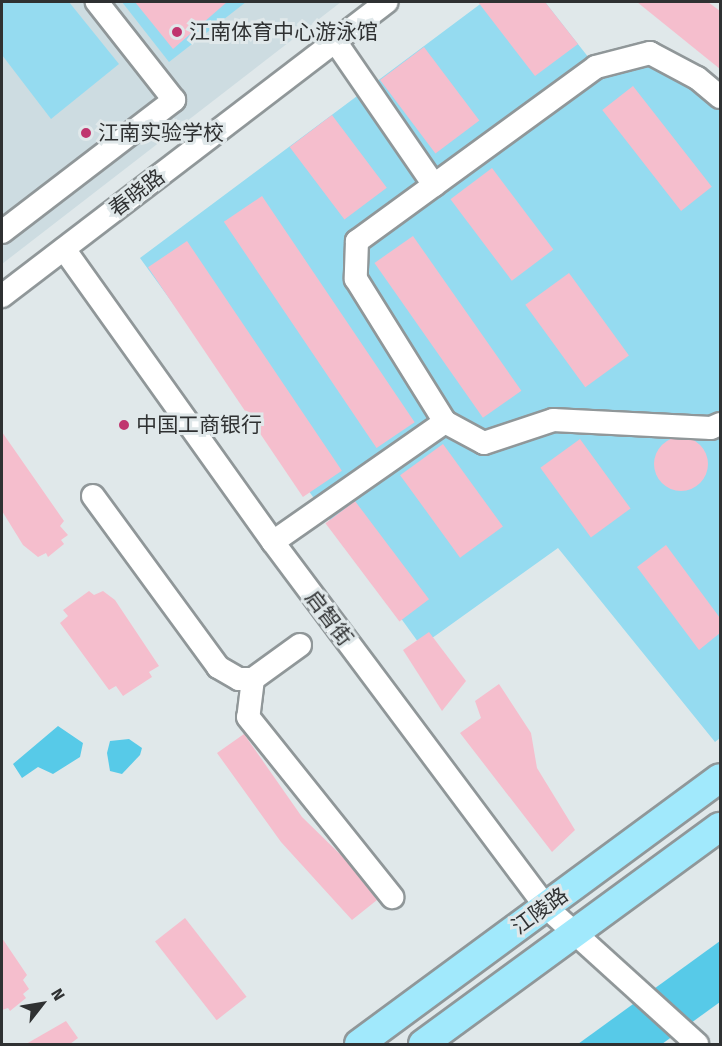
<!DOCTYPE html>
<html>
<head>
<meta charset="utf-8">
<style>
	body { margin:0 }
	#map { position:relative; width:722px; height:1046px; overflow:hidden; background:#e0e8ea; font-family:"Fira Sans","Noto Sans SC",sans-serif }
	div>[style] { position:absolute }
	.built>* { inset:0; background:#cddce1 }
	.green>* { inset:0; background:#95dbf0 }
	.water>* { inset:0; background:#57cae8 }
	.building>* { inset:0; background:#f5becd; transform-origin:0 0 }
	.round { border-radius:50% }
	.roads { filter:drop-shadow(2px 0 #909799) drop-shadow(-2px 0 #909799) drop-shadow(0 2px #909799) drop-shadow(0 -2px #909799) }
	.minor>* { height:22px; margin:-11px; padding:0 11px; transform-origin:11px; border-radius:11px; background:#fff }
	.major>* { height:28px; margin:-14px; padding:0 14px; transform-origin:14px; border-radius:14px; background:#a1e9fc }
	.dots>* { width:16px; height:16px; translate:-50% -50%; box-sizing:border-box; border:3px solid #e0e8ea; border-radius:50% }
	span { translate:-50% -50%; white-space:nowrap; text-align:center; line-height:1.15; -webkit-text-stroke:6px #e0e8ea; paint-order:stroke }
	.poi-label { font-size:21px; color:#2f3132 }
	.left { translate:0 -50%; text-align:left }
	.street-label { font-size:21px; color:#2f3132 }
	.frame { position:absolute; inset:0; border:3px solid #2f3132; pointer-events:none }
	.north { position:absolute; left:12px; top:974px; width:60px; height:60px; -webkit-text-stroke:4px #e0e8ea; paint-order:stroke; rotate:59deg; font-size:16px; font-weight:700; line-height:24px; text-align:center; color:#2f3132 }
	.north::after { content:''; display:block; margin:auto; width:21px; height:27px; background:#2f3132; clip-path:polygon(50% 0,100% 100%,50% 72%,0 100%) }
</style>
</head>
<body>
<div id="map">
	<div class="built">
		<div style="clip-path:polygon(2px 2px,341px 2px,2px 264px)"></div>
	</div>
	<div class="green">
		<div style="clip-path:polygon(2px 2px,69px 2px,119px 64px,51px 119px,2px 55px)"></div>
		<div style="clip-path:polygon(122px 2px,246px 2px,169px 62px)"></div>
		<div style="clip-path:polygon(483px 2px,545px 2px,596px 67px,650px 53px,720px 97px,720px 738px,715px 742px,558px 548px,421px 646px,140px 258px)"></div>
	</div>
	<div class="water">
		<div style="clip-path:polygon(58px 726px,83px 743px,80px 757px,53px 774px,38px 767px,22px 778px,13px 764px)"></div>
		<div style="clip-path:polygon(129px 739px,142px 748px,140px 755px,122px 774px,110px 771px,107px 753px,110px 741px)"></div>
		<div style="clip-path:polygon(720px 941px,720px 1002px,662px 1044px,578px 1044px)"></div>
	</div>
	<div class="building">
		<div style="clip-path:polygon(135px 2px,227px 2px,173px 49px)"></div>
		<div style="clip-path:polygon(478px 2px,545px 2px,578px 44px,535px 76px)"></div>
		<div style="clip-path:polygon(637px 2px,708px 2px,720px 11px,720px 69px)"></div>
		<div style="left:424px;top:47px;width:92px;height:55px;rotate:53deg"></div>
		<div style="left:633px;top:86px;width:128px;height:39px;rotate:52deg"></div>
		<div style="left:332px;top:115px;width:91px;height:53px;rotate:53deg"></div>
		<div style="left:492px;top:168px;width:102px;height:52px;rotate:53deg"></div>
		<div style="left:262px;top:196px;width:273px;height:46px;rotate:56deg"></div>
		<div style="left:413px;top:236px;width:189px;height:47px;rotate:55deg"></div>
		<div style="left:187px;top:241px;width:277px;height:47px;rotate:56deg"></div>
		<div style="left:569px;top:273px;width:102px;height:54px;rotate:54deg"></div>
		<div style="clip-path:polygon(2px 432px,64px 521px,60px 526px,68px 535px,61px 540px,64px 544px,48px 557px,46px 553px,38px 557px,23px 545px,2px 511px)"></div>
		<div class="round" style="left:654px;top:437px;width:54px;height:54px"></div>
		<div style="left:580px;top:439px;width:86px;height:49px;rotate:54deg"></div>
		<div style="left:443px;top:444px;width:102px;height:53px;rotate:54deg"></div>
		<div style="left:355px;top:501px;width:123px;height:37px;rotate:53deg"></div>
		<div style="clip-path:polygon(666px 545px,720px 618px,720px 633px,699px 650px,637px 567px)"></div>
		<div style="clip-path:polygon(89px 591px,94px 595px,103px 591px,115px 600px,159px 666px,149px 672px,152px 677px,123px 696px,116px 686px,109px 690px,60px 623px,68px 616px,63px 610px)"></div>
		<div style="clip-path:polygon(429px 632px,466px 681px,442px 711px,403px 650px)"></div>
		<div style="clip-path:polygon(499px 684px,531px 733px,537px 768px,575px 830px,552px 852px,460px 733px,481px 718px,475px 701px)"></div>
		<div style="clip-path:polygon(244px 734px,302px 817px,343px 857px,377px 900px,352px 920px,281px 842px,217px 753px)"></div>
		<div style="left:185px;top:918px;width:100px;height:38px;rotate:52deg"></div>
		<div style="clip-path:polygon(2px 938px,27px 975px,23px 980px,29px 989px,23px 994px,26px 998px,10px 1011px,8px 1008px,2px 1010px)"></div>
		<div style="clip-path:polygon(66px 1021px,78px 1038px,70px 1044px,26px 1044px)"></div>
	</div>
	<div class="roads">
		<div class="minor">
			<div style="left:335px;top:41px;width:175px;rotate:55.5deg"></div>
			<div style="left:720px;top:97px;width:30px;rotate:-140deg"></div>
			<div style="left:697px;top:78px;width:53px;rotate:-152deg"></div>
			<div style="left:650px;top:53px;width:56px;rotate:165.5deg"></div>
			<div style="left:596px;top:67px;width:296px;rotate:143.9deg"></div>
			<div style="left:357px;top:241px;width:38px;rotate:92deg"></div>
			<div style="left:356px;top:279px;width:168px;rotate:58.1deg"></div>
			<div style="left:445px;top:422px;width:44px;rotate:28.3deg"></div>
			<div style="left:484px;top:443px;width:73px;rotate:-18.4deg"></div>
			<div style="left:553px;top:420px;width:158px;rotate:2.9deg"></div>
			<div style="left:711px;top:428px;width:10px;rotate:-24deg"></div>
			<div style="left:2px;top:232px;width:217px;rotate:-37.5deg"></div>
			<div style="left:174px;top:100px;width:125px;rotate:-128.2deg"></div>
			<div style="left:64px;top:249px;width:360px;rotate:54.5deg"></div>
			<div style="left:273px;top:542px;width:456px;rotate:53.2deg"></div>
			<div style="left:546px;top:907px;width:204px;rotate:42.2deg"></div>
			<div style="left:2px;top:296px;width:484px;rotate:-37.4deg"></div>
			<div style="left:93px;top:496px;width:212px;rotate:53.8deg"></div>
			<div style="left:218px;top:667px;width:24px;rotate:30deg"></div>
			<div style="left:239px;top:679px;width:14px"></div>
			<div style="left:253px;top:679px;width:58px;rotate:-35.9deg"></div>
			<div style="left:273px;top:542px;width:210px;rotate:-34.9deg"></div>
			<div style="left:253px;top:679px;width:38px;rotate:97deg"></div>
			<div style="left:248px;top:717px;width:231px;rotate:51.3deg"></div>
		</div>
		<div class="major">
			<div style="left:359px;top:1044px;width:448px;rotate:-36.4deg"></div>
			<div style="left:423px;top:1044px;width:368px;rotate:-36.2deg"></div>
		</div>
	</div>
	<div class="dots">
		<div style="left:177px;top:32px;background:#c0356e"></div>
		<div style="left:86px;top:133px;background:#c0356e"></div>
		<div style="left:124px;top:425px;background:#c0356e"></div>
	</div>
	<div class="poi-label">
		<span class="left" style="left:189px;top:32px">江南体育中心游泳馆</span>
		<span class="left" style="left:98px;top:133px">江南实验学校</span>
		<span class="left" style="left:136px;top:425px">中国工商银行</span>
	</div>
	<div class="street-label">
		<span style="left:137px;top:193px;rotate:-37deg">春晓路</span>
		<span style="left:329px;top:618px;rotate:53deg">启智街</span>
		<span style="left:540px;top:911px;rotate:-36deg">江陵路</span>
	</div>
	<div class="frame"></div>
	<div class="north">N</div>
</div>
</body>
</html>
